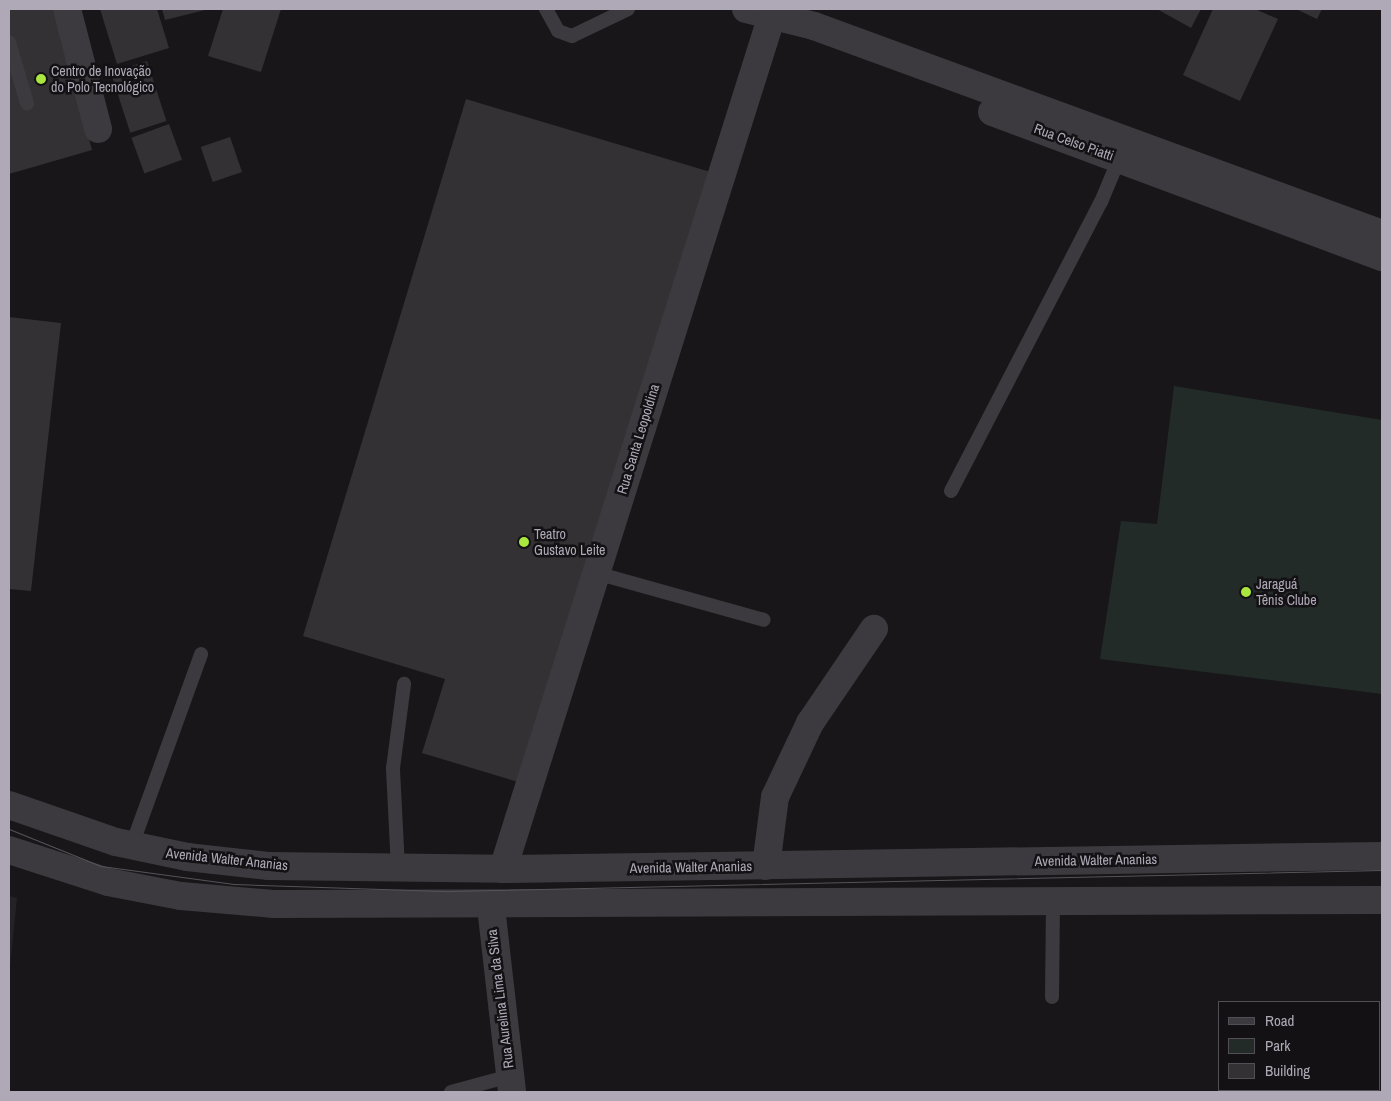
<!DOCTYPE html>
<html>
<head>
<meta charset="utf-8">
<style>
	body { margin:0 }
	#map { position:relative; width:1391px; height:1101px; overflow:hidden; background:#181618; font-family:"Archivo Narrow",sans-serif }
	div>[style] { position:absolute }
	.built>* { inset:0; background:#242225 }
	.green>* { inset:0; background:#232b29 }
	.building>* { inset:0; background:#333134; transform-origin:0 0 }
	.service>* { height:14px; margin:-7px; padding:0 7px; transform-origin:7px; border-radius:7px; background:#3c3a3f }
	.minor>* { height:28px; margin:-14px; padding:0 14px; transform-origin:14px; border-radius:14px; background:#3c3a3f }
	.tertiary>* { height:28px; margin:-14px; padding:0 14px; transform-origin:14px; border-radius:14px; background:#3c3a3f }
	.tram>* { height:1px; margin:-0.5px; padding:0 0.5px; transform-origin:0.5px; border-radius:0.5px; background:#56535a }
	.dots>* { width:14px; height:14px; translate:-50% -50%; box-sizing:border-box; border:2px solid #131113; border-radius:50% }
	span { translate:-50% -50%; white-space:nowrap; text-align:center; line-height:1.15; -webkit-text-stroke:5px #131113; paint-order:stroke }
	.poi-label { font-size:14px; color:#afa9b7 }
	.left { translate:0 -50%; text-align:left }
	.street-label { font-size:14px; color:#afa9b7 }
	.frame { position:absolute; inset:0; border:10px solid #afa9b7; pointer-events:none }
	.legend { position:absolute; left:1218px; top:1001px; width:162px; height:90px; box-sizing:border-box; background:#131113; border:1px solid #514e55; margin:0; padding:6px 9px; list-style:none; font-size:15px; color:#afa9b7 }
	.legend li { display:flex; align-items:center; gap:10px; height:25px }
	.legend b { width:25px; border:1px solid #514e55 }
</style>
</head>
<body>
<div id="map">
	<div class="built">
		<div style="clip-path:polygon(9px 896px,17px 898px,9px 976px)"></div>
	</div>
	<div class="green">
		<div style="clip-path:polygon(1174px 386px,1382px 420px,1382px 694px,1100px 659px,1121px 521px,1157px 524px)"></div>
	</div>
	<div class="building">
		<div style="clip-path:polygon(9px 9px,54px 9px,92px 150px,9px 174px)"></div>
		<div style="clip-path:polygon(100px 9px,157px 9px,169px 48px,117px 64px)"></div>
		<div style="clip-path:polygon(162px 9px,204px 9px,205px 10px,165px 20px)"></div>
		<div style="clip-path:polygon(223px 9px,281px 9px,261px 72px,208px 56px)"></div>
		<div style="clip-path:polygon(1157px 9px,1201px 9px,1191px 28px)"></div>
		<div style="clip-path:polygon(1213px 9px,1255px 9px,1278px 19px,1240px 101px,1183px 75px)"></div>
		<div style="clip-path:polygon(1296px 9px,1322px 9px,1317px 19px)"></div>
		<div style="left:147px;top:61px;width:63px;height:38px;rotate:72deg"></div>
		<div style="clip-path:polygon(466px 99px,714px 173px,528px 785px,422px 753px,445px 679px,303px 636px)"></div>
		<div style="left:169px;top:124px;width:38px;height:40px;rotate:70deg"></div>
		<div style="left:230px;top:137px;width:37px;height:31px;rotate:71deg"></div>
		<div style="clip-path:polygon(9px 317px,61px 323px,31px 591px,9px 589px)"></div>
	</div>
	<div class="service">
		<div style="left:546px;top:9px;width:25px;rotate:61deg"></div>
		<div style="left:558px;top:31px;width:15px;rotate:20deg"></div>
		<div style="left:572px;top:36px;width:62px;rotate:-25.7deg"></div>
		<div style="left:9px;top:42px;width:64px;rotate:73.6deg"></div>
		<div style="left:951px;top:491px;width:326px;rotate:-62.6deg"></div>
		<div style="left:1101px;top:202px;width:47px;rotate:-67.3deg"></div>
		<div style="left:596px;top:573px;width:174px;rotate:15.6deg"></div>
		<div style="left:132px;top:845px;width:203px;rotate:-70.1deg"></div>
		<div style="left:398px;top:868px;width:100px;rotate:-92.9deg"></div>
		<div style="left:393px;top:768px;width:85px;rotate:-82.5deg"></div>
		<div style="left:1052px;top:997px;width:94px;rotate:-89.4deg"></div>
		<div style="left:451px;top:1092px;width:61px;rotate:-15.2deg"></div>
	</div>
	<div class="minor">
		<div style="left:67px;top:9px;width:124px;rotate:75.5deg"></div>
		<div style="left:746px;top:9px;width:70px;rotate:14deg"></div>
		<div style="left:814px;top:26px;width:605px;rotate:20.11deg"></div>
		<div style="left:992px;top:112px;width:416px;rotate:20.4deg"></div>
		<div style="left:766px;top:866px;width:70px;rotate:-82.6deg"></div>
		<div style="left:775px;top:797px;width:82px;rotate:-64.7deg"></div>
		<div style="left:810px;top:723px;width:114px;rotate:-55.8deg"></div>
		<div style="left:503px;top:869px;width:902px;rotate:-72.51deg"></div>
	</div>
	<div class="tertiary">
		<div style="left:9px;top:805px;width:113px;rotate:19.1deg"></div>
		<div style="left:116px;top:842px;width:73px;rotate:11.9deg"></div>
		<div style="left:187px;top:857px;width:81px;rotate:6.3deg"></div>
		<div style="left:268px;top:866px;width:235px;rotate:0.7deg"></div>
		<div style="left:503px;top:869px;width:879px;rotate:-0.85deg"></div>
		<div style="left:9px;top:850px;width:104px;rotate:17.9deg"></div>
		<div style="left:108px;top:882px;width:74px;rotate:10.9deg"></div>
		<div style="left:181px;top:896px;width:93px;rotate:4.9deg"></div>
		<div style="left:274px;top:904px;width:1108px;rotate:-0.21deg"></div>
		<div style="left:491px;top:907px;width:186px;rotate:83.5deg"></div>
	</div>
	<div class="tram">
		<div style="left:9px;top:829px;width:99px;rotate:21.9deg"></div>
		<div style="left:101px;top:866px;width:134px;rotate:7.7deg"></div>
		<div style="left:234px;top:884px;width:215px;rotate:1.9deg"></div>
		<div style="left:449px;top:891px;width:933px;rotate:-1.29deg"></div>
	</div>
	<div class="dots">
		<div style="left:41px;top:79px;background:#aae640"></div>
		<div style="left:524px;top:542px;background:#aae640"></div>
		<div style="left:1246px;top:592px;background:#aae640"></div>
	</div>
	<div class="poi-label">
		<span class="left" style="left:51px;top:79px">Centro de Inovação<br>do Polo Tecnológico</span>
		<span class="left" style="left:534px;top:542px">Teatro<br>Gustavo Leite</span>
		<span class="left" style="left:1256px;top:592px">Jaraguá<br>Tênis Clube</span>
	</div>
	<div class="street-label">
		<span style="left:1074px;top:142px;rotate:20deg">Rua Celso Piatti</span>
		<span style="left:638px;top:439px;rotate:-73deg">Rua Santa Leopoldina</span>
		<span style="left:227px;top:859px;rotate:6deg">Avenida Walter Ananias</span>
		<span style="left:1096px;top:860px;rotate:-1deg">Avenida Walter Ananias</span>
		<span style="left:691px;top:867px;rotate:-1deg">Avenida Walter Ananias</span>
		<span style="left:500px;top:999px;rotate:-97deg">Rua Aurelina Lima da Silva</span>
	</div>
	<div class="frame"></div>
	<ul class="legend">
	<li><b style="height:6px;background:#3c3a3f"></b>Road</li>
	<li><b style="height:14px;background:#232b29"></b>Park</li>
	<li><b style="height:14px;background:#333134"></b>Building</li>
	</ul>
</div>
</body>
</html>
